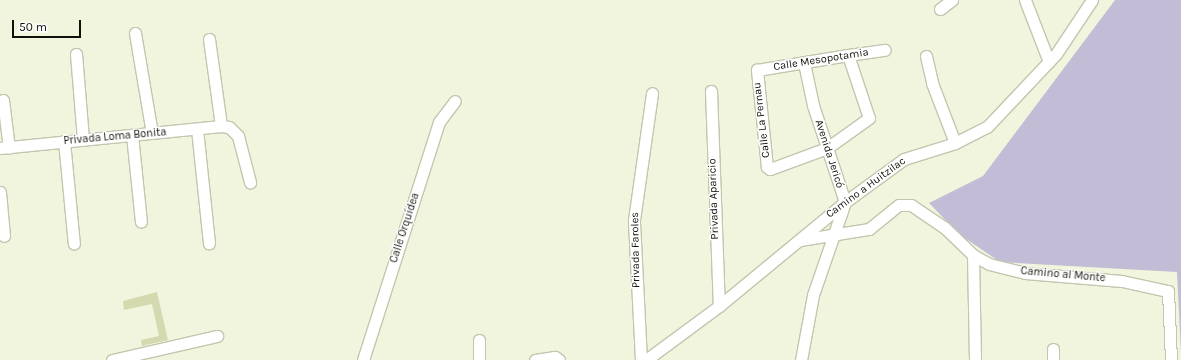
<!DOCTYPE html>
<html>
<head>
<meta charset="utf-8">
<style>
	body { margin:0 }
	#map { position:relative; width:1181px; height:360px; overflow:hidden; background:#f2f5dd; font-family:Karla,sans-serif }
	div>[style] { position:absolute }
	.green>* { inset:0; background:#c3bcd6 }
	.building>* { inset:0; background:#d4d9af }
	.roads { filter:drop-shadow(1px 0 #c3c6ae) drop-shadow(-1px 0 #c3c6ae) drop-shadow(0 1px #c3c6ae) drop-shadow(0 -1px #c3c6ae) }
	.street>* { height:11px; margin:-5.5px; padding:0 5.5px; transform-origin:5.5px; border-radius:5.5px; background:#fff }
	span { translate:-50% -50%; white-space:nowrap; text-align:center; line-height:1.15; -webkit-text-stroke:3px #fff; paint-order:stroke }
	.street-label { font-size:11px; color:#101108 }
	.scale { position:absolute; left:12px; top:20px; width:69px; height:18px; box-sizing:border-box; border:2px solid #101108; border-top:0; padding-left:5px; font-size:12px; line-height:14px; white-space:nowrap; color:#101108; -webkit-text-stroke:3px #fff; paint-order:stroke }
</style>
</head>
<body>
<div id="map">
	<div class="green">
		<div style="clip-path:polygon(1115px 0,1181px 0,1181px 354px,1177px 272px,1000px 262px,959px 234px,929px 203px,983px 176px)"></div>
	</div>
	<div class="building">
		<div style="clip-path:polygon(157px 292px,168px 340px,142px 346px,141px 340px,159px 336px,152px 304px,124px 310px,123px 301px)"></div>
	</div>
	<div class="roads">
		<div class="street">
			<div style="left:1025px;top:0;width:66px;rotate:68.8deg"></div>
			<div style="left:940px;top:9px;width:15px;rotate:-37deg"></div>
			<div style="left:135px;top:33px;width:101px;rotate:80.4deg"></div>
			<div style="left:209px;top:39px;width:88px;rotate:82.1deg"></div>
			<div style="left:76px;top:54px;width:86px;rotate:85.3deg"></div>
			<div style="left:848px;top:55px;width:66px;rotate:71.6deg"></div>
			<div style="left:869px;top:118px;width:52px;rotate:144.5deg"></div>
			<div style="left:827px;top:148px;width:61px;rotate:159.8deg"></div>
			<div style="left:770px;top:169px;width:4px;rotate:-146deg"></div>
			<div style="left:767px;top:167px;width:98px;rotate:-95.9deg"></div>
			<div style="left:757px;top:70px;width:92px;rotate:-9.4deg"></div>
			<div style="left:848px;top:55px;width:37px;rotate:-8deg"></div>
			<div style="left:926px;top:56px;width:28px;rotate:77deg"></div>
			<div style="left:932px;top:83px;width:64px;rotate:69deg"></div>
			<div style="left:711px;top:91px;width:215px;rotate:87.9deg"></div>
			<div style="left:3px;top:100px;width:48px;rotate:82.9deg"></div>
			<div style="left:197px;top:129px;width:115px;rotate:84deg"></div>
			<div style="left:132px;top:135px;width:87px;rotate:84.1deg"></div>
			<div style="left:64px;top:141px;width:103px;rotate:84.5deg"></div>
			<div style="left:0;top:148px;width:222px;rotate:-5.7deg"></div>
			<div style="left:221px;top:126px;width:8px;rotate:7deg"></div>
			<div style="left:229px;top:127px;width:13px;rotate:45deg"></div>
			<div style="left:238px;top:136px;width:48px;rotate:75.4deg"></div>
			<div style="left:0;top:192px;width:44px;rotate:84.8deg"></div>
			<div style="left:800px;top:240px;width:70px;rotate:-9.1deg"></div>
			<div style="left:869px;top:229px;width:38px;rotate:-39deg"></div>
			<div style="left:899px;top:205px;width:12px"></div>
			<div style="left:911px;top:205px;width:40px;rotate:34deg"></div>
			<div style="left:944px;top:227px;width:40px;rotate:44deg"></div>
			<div style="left:973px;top:255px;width:18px;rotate:29deg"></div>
			<div style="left:989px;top:264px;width:37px;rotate:14deg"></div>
			<div style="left:1025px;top:273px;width:97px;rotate:4.7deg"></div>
			<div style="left:1122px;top:281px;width:47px;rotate:12.3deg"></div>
			<div style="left:1168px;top:291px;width:69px;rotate:87.5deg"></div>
			<div style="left:973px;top:255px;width:105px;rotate:88.9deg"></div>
			<div style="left:479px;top:340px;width:20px;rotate:90deg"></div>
			<div style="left:112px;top:360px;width:108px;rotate:-12.9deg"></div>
			<div style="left:363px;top:360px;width:250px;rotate:-72.3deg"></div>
			<div style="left:439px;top:122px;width:26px;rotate:-53deg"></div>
			<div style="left:535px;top:360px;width:20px;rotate:-9deg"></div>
			<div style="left:555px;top:357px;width:5px;rotate:37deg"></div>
			<div style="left:641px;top:360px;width:140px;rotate:-92.9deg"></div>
			<div style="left:634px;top:220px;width:128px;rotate:-81.9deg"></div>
			<div style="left:646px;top:360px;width:91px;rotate:-36.5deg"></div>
			<div style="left:719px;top:306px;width:163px;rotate:-39.5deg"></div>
			<div style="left:845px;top:202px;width:73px;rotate:-36.1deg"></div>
			<div style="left:904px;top:159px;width:53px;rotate:-17.4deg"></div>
			<div style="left:955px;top:143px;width:36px;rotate:-27deg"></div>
			<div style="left:987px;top:127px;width:100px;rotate:-46.6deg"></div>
			<div style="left:1056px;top:54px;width:65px;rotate:-56.3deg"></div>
			<div style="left:801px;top:360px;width:66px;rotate:-79.5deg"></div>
			<div style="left:813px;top:295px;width:98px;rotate:-71deg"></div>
			<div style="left:845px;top:202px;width:102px;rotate:-108.3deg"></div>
			<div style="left:813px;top:105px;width:43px;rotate:-102.1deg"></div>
			<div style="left:1053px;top:360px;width:11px;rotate:-90deg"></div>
		</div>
	</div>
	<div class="street-label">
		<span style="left:821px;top:60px;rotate:-9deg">Calle Mesopotamia</span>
		<span style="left:762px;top:120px;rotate:-97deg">Calle La Pernau</span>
		<span style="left:115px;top:137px;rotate:-5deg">Privada Loma Bonita</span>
		<span style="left:829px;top:154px;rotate:72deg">Avenida Jericó</span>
		<span style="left:866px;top:188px;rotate:-36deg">Camino a Huitzilac</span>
		<span style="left:714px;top:199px;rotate:-92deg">Privada Aparicio</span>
		<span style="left:405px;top:228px;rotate:-72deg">Calle Orquídea</span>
		<span style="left:636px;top:250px;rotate:-91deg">Privada Faroles</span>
		<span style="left:1063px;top:275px;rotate:5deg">Camino al Monte</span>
	</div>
	<div class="scale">50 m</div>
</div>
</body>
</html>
